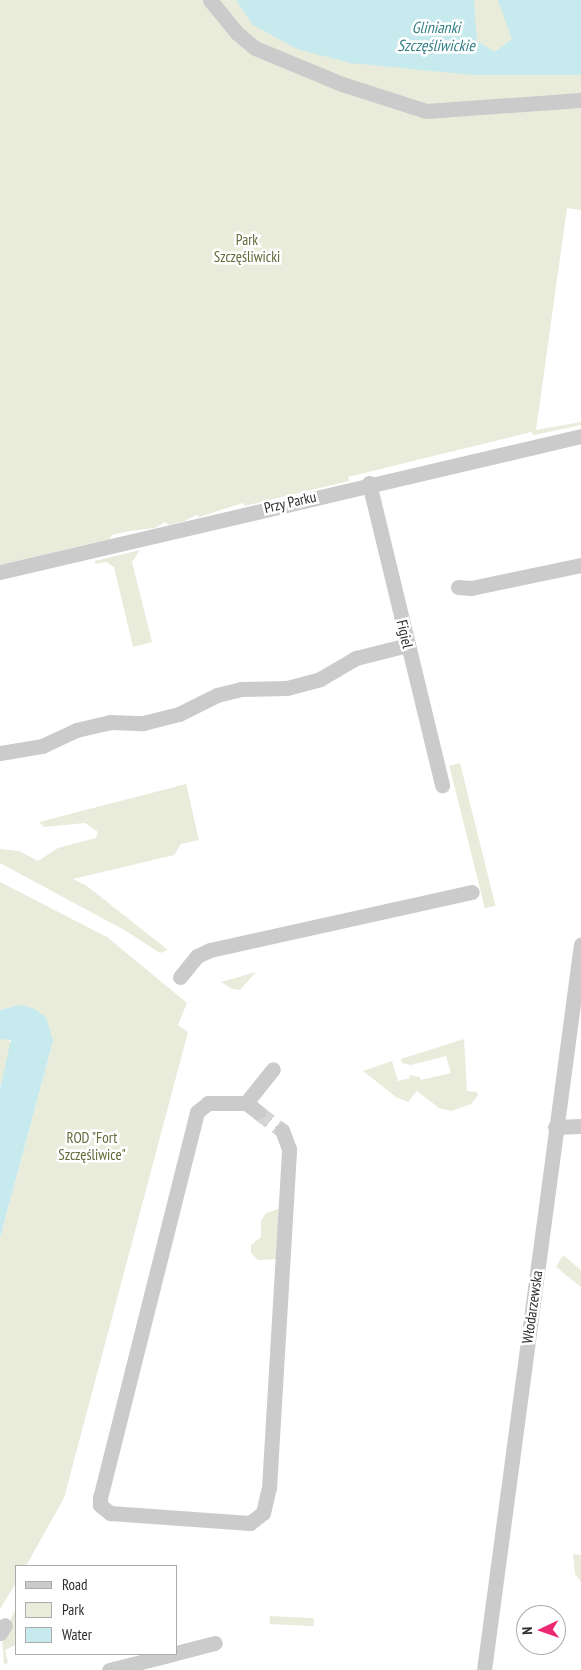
<!DOCTYPE html>
<html>
<head>
<meta charset="utf-8">
<style>
	body { margin:0 }
	#map { position:relative; width:581px; height:1670px; overflow:hidden; background:#fff; font-family:"PT Sans Narrow",sans-serif }
	div>[style] { position:absolute }
	.green>* { inset:0; background:#e9ecdb; transform-origin:0 0 }
	.water>* { inset:0; background:#c6eaed }
	.street-tunnel>* { height:15px; margin-top:-7.5px; transform-origin:0; background:repeating-linear-gradient(90deg,#d5d5d5 0 15px,transparent 0 23px) }
	.street>* { height:15px; margin:-7.5px; padding:0 7.5px; transform-origin:7.5px; border-radius:7.5px; background:#cbcbcb }
	span { translate:-50% -50%; white-space:nowrap; text-align:center; line-height:1.15; -webkit-text-stroke:5px #fff; paint-order:stroke }
	.park-label { font-size:15px; color:#606b39 }
	.street-label { font-size:15px; color:#2e2e2e }
	.water-label { font-size:16px; color:#348086; font-style:italic }
	.legend { position:absolute; left:15px; top:1565px; width:162px; height:90px; box-sizing:border-box; background:#fff; border:1px solid #ababab; margin:0; padding:6px 9px; list-style:none; font-size:15px; color:#2e2e2e }
	.legend li { display:flex; align-items:center; gap:10px; height:25px }
	.legend b { width:25px; border:1px solid #ababab }
	.north { position:absolute; left:516px; top:1605px; width:50px; height:50px; box-sizing:border-box; background:#fff; border:1px solid #ababab; border-radius:50%; rotate:267deg; font-size:14px; font-weight:700; line-height:20px; text-align:center; color:#2e2e2e }
	.north::after { content:''; display:block; margin:auto; width:18px; height:22px; background:#ed2873; clip-path:polygon(50% 0,100% 100%,50% 72%,0 100%) }
</style>
</head>
<body>
<div id="map">
	<div class="green">
		<div style="clip-path:polygon(0 0,581px 0,581px 210px,567px 208px,536px 430px,581px 422px,581px 425px,534px 435px,531px 432px,348px 477px,349px 481px,245px 506px,243px 503px,199px 517px,196px 515px,185px 521px,169px 525px,165px 522px,155px 528px,130px 531px,112px 535px,110px 539px,0 565px)"></div>
		<div style="clip-path:polygon(140px 550px,132px 562px,152px 642px,133px 647px,114px 567px,106px 562px,95px 564px,95px 561px)"></div>
		<div style="left:460px;top:763px;width:147px;height:11px;rotate:76deg"></div>
		<div style="clip-path:polygon(186px 784px,199px 840px,181px 844px,174px 855px,73px 879px,87px 886px,168px 950px,160px 953px,126px 931px,0 863px,0 849px,19px 851px,38px 861px,58px 848px,96px 838px,98px 832px,85px 823px,44px 827px,39px 822px)"></div>
		<div style="clip-path:polygon(0 882px,107px 937px,187px 1003px,178px 1025px,188px 1032px,64px 1498px,26px 1566px,16px 1566px,16px 1583px,0 1609px,0 1238px,53px 1041px,19px 1005px,0 1010px)"></div>
		<div style="clip-path:polygon(256px 972px,240px 990px,232px 989px,221px 982px)"></div>
		<div style="clip-path:polygon(8px 1037px,11px 1045px,0 1088px,0 1039px)"></div>
		<div style="clip-path:polygon(464px 1039px,467px 1091px,477px 1092px,478px 1095px,471px 1104px,451px 1111px,439px 1108px,417px 1091px,408px 1102px,396px 1097px,363px 1071px,392px 1061px,398px 1081px,410px 1078px,409px 1075px,420px 1077px,421px 1080px,451px 1073px,446px 1056px,411px 1065px,402px 1063px,401px 1059px)"></div>
		<div style="clip-path:polygon(279px 1209px,276px 1259px,258px 1260px,251px 1253px,251px 1245px,261px 1237px,261px 1221px,266px 1213px)"></div>
		<div style="clip-path:polygon(563px 1255px,581px 1270px,581px 1287px,556px 1267px)"></div>
		<div style="clip-path:polygon(573px 1554px,581px 1555px,581px 1582px,575px 1574px)"></div>
		<div style="clip-path:polygon(14px 1612px,16px 1612px,16px 1645px,5px 1650px,8px 1663px,4px 1664px,2px 1639px)"></div>
		<div style="left:270px;top:1616px;width:44px;height:8px;rotate:3deg"></div>
	</div>
	<div class="water">
		<div style="clip-path:polygon(236px 0,474px 0,477px 41px,495px 52px,512px 39px,498px 0,581px 0,581px 75px,473px 75px,350px 63px,297px 49px,253px 25px)"></div>
		<div style="clip-path:polygon(19px 1005px,33px 1008px,46px 1017px,53px 1041px,0 1238px,0 1088px,11px 1040px,0 1039px,0 1010px)"></div>
	</div>
	<div class="street-tunnel">
		<div style="left:258px;top:1112px;width:30px;rotate:37deg"></div>
	</div>
	<div class="street">
		<div style="left:210px;top:0;width:43px;rotate:50.7deg"></div>
		<div style="left:237px;top:33px;width:23px;rotate:40deg"></div>
		<div style="left:255px;top:48px;width:94px;rotate:22.5deg"></div>
		<div style="left:342px;top:84px;width:88px;rotate:17.8deg"></div>
		<div style="left:426px;top:111px;width:155px;rotate:-4.1deg"></div>
		<div style="left:369px;top:483px;width:311px;rotate:76.4deg"></div>
		<div style="left:0;top:572px;width:597px;rotate:-13.17deg"></div>
		<div style="left:458px;top:587px;width:13px;rotate:4deg"></div>
		<div style="left:471px;top:588px;width:112px;rotate:-11.8deg"></div>
		<div style="left:0;top:753px;width:43px;rotate:-9.5deg"></div>
		<div style="left:42px;top:746px;width:38px;rotate:-25deg"></div>
		<div style="left:76px;top:730px;width:35px;rotate:-13deg"></div>
		<div style="left:110px;top:722px;width:33px;rotate:2deg"></div>
		<div style="left:143px;top:723px;width:37px;rotate:-14deg"></div>
		<div style="left:179px;top:714px;width:42px;rotate:-26.6deg"></div>
		<div style="left:217px;top:695px;width:25px;rotate:-14deg"></div>
		<div style="left:241px;top:689px;width:46px;rotate:-1.2deg"></div>
		<div style="left:287px;top:688px;width:34px;rotate:-15deg"></div>
		<div style="left:320px;top:679px;width:42px;rotate:-30.3deg"></div>
		<div style="left:356px;top:658px;width:53px;rotate:-14.3deg"></div>
		<div style="left:180px;top:977px;width:27px;rotate:-51deg"></div>
		<div style="left:197px;top:956px;width:14px;rotate:-25deg"></div>
		<div style="left:210px;top:950px;width:268px;rotate:-12.5deg"></div>
		<div style="left:246px;top:1103px;width:43px;rotate:-51.5deg"></div>
		<div style="left:258px;top:1112px;width:15px;rotate:-143deg"></div>
		<div style="left:246px;top:1103px;width:38px;rotate:180deg"></div>
		<div style="left:208px;top:1103px;width:14px;rotate:141deg"></div>
		<div style="left:197px;top:1112px;width:397px;rotate:104.1deg"></div>
		<div style="left:100px;top:1497px;width:8px;rotate:90deg"></div>
		<div style="left:100px;top:1505px;width:13px;rotate:39deg"></div>
		<div style="left:110px;top:1513px;width:140px;rotate:4.1deg"></div>
		<div style="left:250px;top:1523px;width:16px;rotate:-38deg"></div>
		<div style="left:263px;top:1513px;width:26px;rotate:-77deg"></div>
		<div style="left:269px;top:1488px;width:340px;rotate:-86.6deg"></div>
		<div style="left:289px;top:1149px;width:20px;rotate:-110deg"></div>
		<div style="left:555px;top:1127px;width:26px;rotate:-2deg"></div>
		<div style="left:0;top:1633px;width:9px;rotate:-58deg"></div>
		<div style="left:176px;top:1653px;width:40px;rotate:-14.4deg"></div>
		<div style="left:109px;top:1670px;width:66px;rotate:-14deg"></div>
		<div style="left:484px;top:1670px;width:732px;rotate:-82.39deg"></div>
	</div>
	<div class="park-label">
		<span style="left:247px;top:248px">Park<br>Szczęśliwicki</span>
		<span style="left:92px;top:1146px">ROD "Fort<br>Szczęśliwice"</span>
	</div>
	<div class="street-label">
		<span style="left:290px;top:502px;rotate:-13deg">Przy Parku</span>
		<span style="left:405px;top:634px;rotate:77deg">Figiel</span>
		<span style="left:532px;top:1307px;rotate:-82deg">Włodarzewska</span>
	</div>
	<div class="water-label">
		<span style="left:436px;top:36px">Glinianki<br>Szczęśliwickie</span>
	</div>
	<ul class="legend">
	<li><b style="height:6px;background:#cbcbcb"></b>Road</li>
	<li><b style="height:14px;background:#e9ecdb"></b>Park</li>
	<li><b style="height:14px;background:#c6eaed"></b>Water</li>
	</ul>
	<div class="north">N</div>
</div>
</body>
</html>
